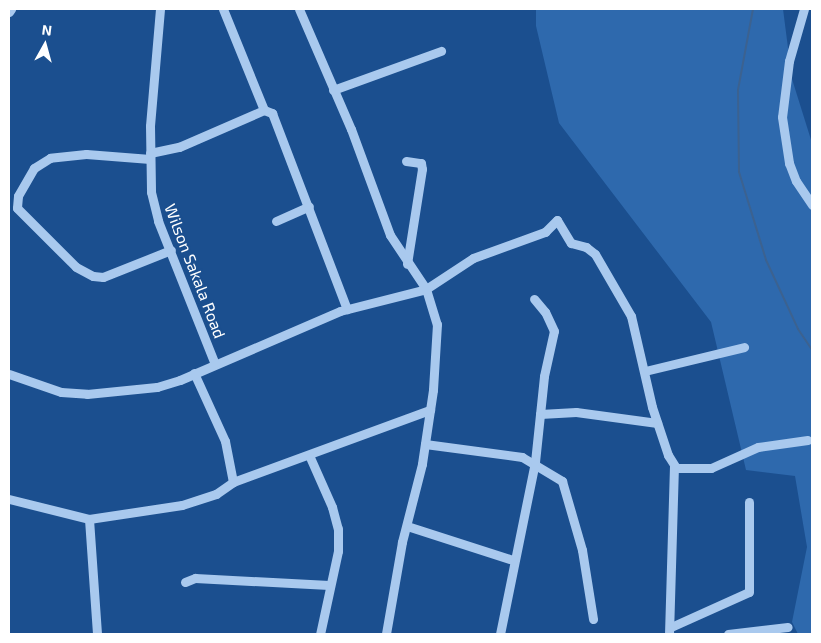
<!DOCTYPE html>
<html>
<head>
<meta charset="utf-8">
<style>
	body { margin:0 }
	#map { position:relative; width:821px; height:643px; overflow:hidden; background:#1b4f8f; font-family:"Exo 2",sans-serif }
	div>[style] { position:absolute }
	.green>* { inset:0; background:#2e69ad }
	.stream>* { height:2px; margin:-1px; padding:0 1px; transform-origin:1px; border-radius:1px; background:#3c6290 }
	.minor>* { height:9px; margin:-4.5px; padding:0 4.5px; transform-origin:4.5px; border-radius:4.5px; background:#a9c9ee }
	span { translate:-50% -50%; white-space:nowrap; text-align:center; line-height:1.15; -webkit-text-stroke:4px #1b4f8f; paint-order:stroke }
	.street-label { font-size:16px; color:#fff }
	.frame { position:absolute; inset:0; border:10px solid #fff; pointer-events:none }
	.north { position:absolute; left:20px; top:20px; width:50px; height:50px; -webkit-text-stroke:4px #1b4f8f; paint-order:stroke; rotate:7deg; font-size:14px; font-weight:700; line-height:20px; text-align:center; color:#fff }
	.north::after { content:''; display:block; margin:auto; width:18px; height:22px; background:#fff; clip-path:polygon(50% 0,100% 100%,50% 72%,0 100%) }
</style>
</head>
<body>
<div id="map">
	<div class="green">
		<div style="clip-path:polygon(536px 9px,783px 9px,792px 79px,812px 143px,812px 634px,798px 634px,792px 622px,807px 547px,795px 476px,746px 470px,711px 322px,559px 123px,536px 26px)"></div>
	</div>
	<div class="stream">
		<div style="left:753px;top:9px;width:82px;rotate:100.5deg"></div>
		<div style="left:738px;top:90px;width:82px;rotate:89.3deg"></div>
		<div style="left:739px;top:172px;width:92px;rotate:72.9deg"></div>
		<div style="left:766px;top:260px;width:76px;rotate:65.1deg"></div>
		<div style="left:798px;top:329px;width:25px;rotate:56deg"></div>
	</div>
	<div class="minor">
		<div style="left:160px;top:9px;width:117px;rotate:94.9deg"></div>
		<div style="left:150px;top:126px;width:66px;rotate:89.1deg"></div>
		<div style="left:151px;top:192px;width:30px;rotate:76deg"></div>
		<div style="left:158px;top:221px;width:154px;rotate:68.3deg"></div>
		<div style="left:223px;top:9px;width:109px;rotate:67.9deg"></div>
		<div style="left:299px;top:9px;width:131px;rotate:66.6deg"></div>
		<div style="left:351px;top:129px;width:113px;rotate:69.8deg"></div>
		<div style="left:390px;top:235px;width:65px;rotate:56.3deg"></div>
		<div style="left:426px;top:289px;width:37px;rotate:73deg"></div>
		<div style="left:437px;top:324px;width:66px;rotate:93.5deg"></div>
		<div style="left:433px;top:390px;width:75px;rotate:98.5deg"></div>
		<div style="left:422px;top:464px;width:81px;rotate:104.4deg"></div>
		<div style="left:402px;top:542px;width:93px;rotate:99.9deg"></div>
		<div style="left:804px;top:9px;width:54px;rotate:106.1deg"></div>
		<div style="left:789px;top:61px;width:56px;rotate:97.1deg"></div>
		<div style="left:782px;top:117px;width:47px;rotate:81.3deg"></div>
		<div style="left:789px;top:163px;width:19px;rotate:69deg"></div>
		<div style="left:796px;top:181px;width:29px;rotate:56deg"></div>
		<div style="left:9px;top:12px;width:4px;rotate:-56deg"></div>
		<div style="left:333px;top:90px;width:115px;rotate:-19.9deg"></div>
		<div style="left:150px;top:153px;width:30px;rotate:-12deg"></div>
		<div style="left:179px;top:147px;width:93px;rotate:-23.5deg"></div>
		<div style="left:264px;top:110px;width:9px;rotate:21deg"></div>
		<div style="left:272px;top:113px;width:210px;rotate:69.1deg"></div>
		<div style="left:150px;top:159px;width:64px;rotate:-175.5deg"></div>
		<div style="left:86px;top:154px;width:36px;rotate:174deg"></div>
		<div style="left:50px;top:158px;width:19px;rotate:148deg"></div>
		<div style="left:34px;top:168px;width:32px;rotate:120deg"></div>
		<div style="left:18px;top:196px;width:12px;rotate:95deg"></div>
		<div style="left:17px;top:208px;width:83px;rotate:45deg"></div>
		<div style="left:76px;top:267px;width:19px;rotate:28deg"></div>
		<div style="left:93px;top:276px;width:10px;rotate:6deg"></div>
		<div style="left:103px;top:277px;width:73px;rotate:-21.7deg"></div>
		<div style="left:406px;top:161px;width:15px;rotate:8deg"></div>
		<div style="left:421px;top:163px;width:6px;rotate:81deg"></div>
		<div style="left:422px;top:169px;width:96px;rotate:99deg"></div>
		<div style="left:276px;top:221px;width:36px;rotate:-24deg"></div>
		<div style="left:645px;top:371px;width:102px;rotate:-13.6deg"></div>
		<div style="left:194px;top:373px;width:75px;rotate:65.5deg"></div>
		<div style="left:225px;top:441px;width:42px;rotate:79deg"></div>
		<div style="left:9px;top:374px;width:55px;rotate:19.1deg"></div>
		<div style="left:61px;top:392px;width:26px;rotate:4deg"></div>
		<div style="left:87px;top:394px;width:70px;rotate:-5.7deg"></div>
		<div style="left:157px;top:387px;width:24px;rotate:-17deg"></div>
		<div style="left:180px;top:380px;width:174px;rotate:-23.3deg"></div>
		<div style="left:340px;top:311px;width:89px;rotate:-14.3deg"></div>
		<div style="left:426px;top:289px;width:56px;rotate:-33.4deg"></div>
		<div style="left:473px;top:258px;width:77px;rotate:-19.9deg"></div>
		<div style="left:545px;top:232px;width:17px;rotate:-45deg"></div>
		<div style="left:557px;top:220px;width:27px;rotate:59deg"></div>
		<div style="left:571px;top:243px;width:16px;rotate:15deg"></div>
		<div style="left:586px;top:247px;width:11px;rotate:38deg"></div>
		<div style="left:595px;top:254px;width:72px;rotate:59.9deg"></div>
		<div style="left:631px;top:316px;width:93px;rotate:77deg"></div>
		<div style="left:652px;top:407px;width:51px;rotate:71.6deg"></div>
		<div style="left:668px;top:455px;width:15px;rotate:58deg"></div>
		<div style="left:676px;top:468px;width:35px"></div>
		<div style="left:711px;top:468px;width:51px;rotate:-24.1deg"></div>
		<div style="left:758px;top:447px;width:50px;rotate:-8deg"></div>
		<div style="left:540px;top:414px;width:36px;rotate:-3deg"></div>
		<div style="left:576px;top:412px;width:82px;rotate:7.7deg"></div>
		<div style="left:425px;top:444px;width:98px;rotate:7.6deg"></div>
		<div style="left:522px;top:457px;width:47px;rotate:31deg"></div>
		<div style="left:562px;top:481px;width:72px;rotate:73.8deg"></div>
		<div style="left:582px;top:550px;width:70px;rotate:80.9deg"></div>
		<div style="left:309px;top:455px;width:57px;rotate:66.1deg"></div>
		<div style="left:332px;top:507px;width:23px;rotate:75deg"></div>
		<div style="left:338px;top:529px;width:22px;rotate:90deg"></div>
		<div style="left:338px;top:551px;width:85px;rotate:102.2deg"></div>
		<div style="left:9px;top:499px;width:82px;rotate:14deg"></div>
		<div style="left:89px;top:519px;width:94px;rotate:-8.6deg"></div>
		<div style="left:182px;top:505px;width:36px;rotate:-18deg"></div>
		<div style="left:216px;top:494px;width:21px;rotate:-35deg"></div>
		<div style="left:233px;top:482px;width:210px;rotate:-20.1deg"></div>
		<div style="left:89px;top:519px;width:115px;rotate:86deg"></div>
		<div style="left:407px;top:526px;width:111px;rotate:17.8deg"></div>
		<div style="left:185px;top:582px;width:11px;rotate:-22deg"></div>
		<div style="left:195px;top:578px;width:134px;rotate:3deg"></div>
		<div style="left:671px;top:627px;width:85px;rotate:-24.2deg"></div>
		<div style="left:749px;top:592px;width:90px;rotate:-90deg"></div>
		<div style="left:500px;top:634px;width:176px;rotate:-78.5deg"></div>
		<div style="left:535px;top:462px;width:86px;rotate:-84deg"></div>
		<div style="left:544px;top:376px;width:46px;rotate:-77.5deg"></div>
		<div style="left:554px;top:331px;width:21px;rotate:-115deg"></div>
		<div style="left:545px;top:312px;width:17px;rotate:-130deg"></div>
		<div style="left:669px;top:634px;width:168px;rotate:-88.3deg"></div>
		<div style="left:728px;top:634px;width:60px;rotate:-6.7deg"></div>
	</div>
	<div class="street-label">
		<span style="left:195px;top:271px;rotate:69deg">Wilson Sakala Road</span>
	</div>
	<div class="frame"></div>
	<div class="north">N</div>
</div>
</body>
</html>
